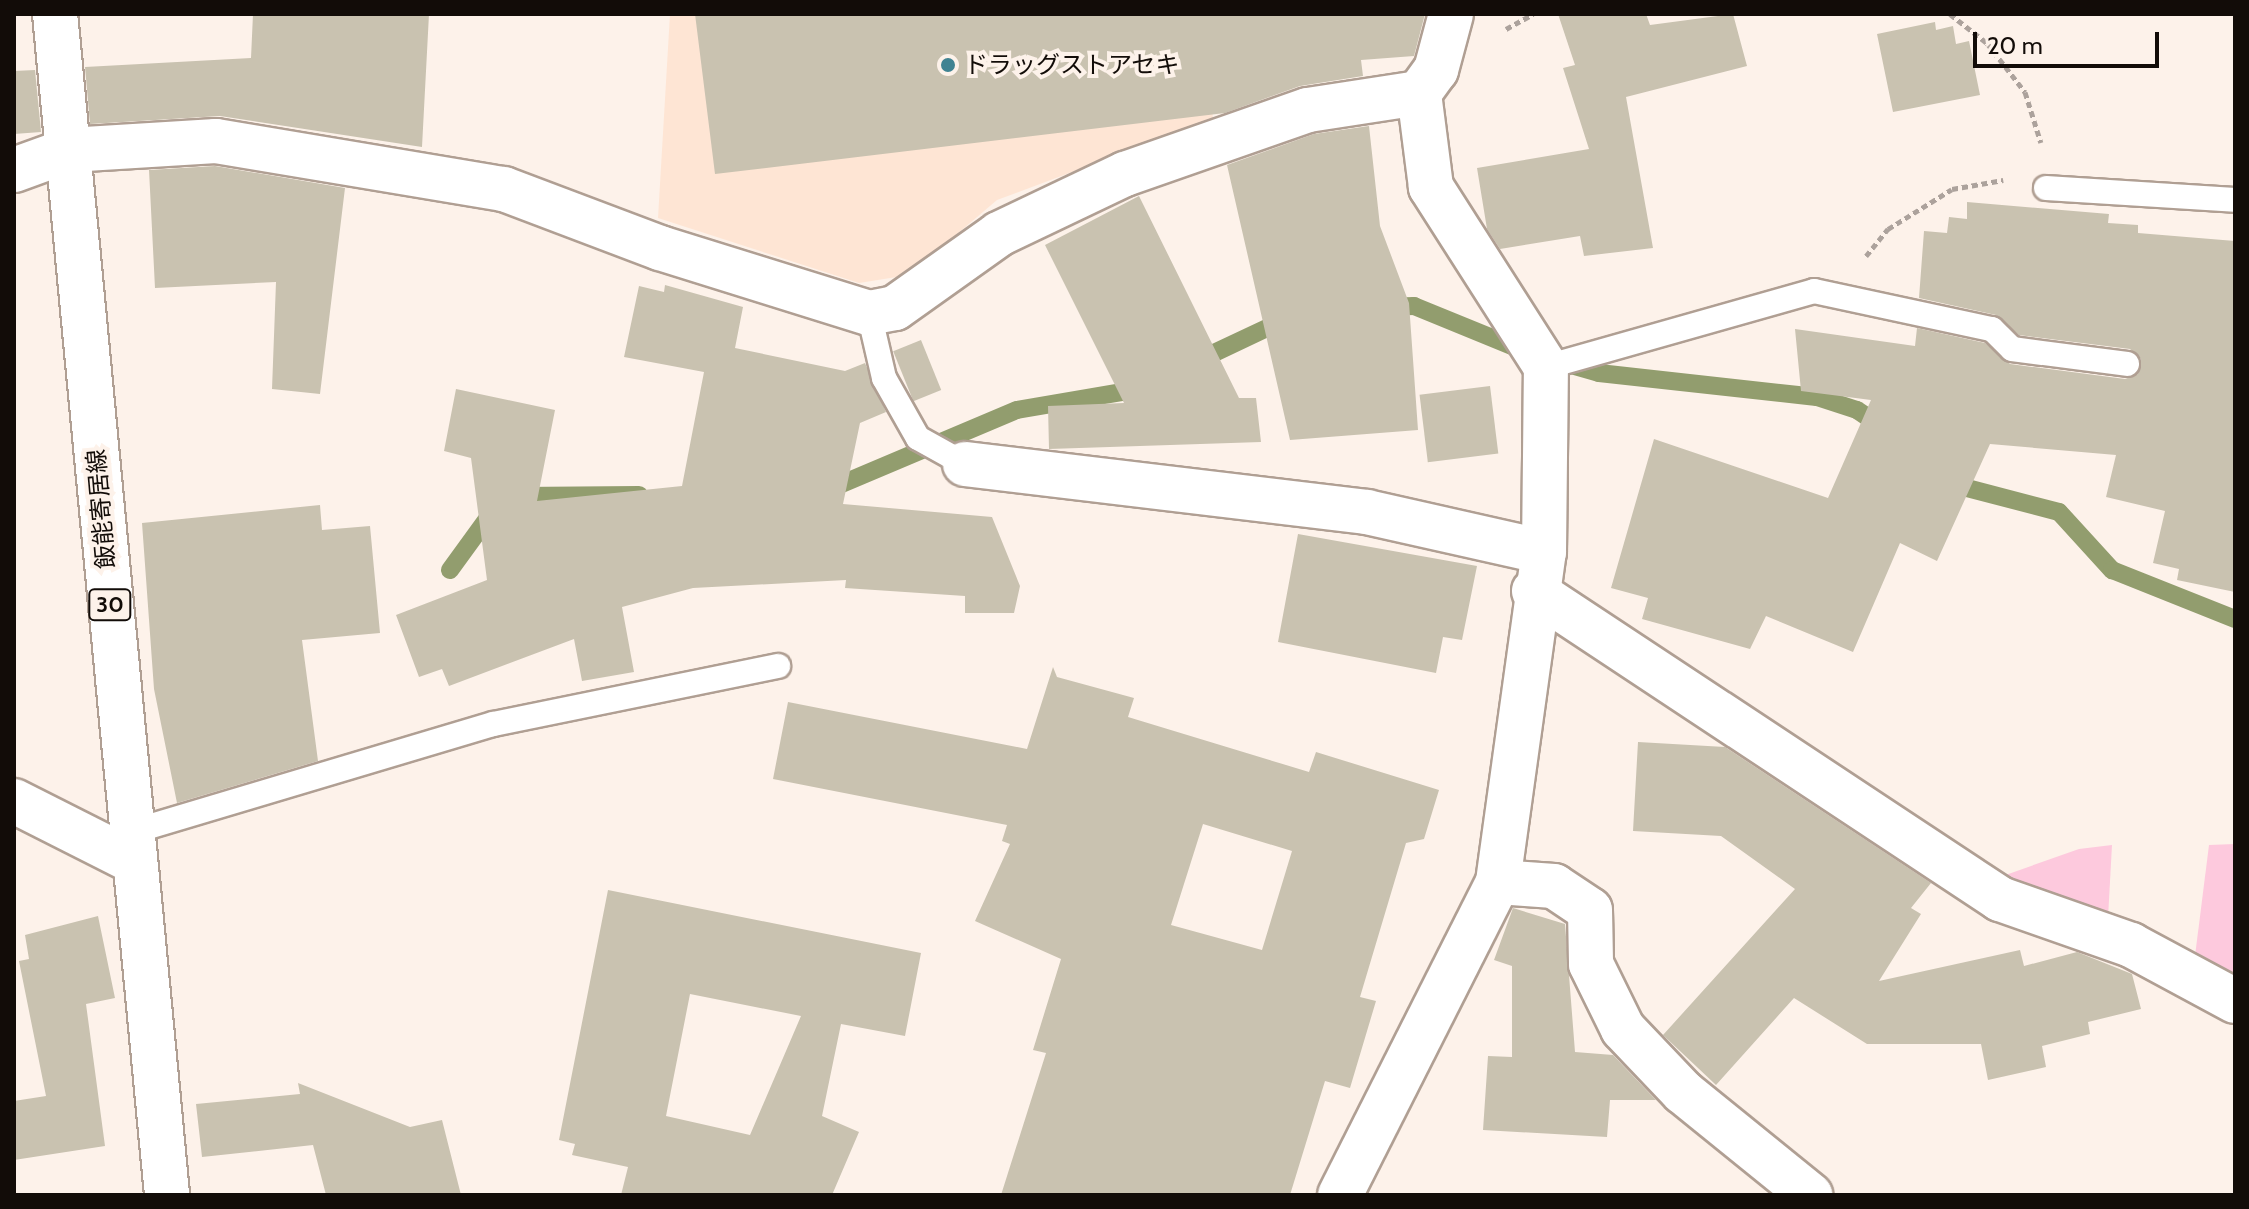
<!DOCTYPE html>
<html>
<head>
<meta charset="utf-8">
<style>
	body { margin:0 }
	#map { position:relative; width:2249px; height:1209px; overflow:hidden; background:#fdf2ea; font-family:Cabin,"Noto Sans JP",sans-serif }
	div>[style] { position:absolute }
	.built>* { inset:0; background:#fee5d4 }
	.green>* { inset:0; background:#fdc9dd }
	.stream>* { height:18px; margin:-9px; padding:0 9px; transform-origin:9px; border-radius:9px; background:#929d6e }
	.building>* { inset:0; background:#c9c2b0; transform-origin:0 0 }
	.path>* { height:5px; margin-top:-2.5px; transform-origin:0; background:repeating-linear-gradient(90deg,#aca29c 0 6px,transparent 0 10px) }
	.roads { filter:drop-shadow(2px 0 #b09f93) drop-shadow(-2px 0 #b09f93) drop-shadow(0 2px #b09f93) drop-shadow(0 -2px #b09f93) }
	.lane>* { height:24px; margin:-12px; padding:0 12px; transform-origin:12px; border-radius:12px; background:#fff }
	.street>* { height:44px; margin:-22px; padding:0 22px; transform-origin:22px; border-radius:22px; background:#fff }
	.primary>* { height:44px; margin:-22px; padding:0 22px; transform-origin:22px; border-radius:22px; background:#fff }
	.dots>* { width:22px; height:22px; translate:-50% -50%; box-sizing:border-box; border:4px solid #fdf2ea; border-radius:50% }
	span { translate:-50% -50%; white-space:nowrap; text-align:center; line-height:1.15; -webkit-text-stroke:8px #fdf2ea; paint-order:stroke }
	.shield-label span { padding:2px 6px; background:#fdf2ea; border:2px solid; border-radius:6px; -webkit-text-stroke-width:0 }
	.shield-label { font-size:22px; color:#120c08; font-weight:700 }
	.poi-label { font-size:24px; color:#120c08 }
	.left { translate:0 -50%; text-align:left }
	.street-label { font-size:24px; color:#120c08 }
	.frame { position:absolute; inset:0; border:16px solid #120c08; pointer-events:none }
	.scale { position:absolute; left:1973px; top:32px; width:186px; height:36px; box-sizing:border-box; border:4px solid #120c08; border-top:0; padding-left:10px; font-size:24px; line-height:28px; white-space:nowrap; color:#120c08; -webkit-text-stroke:6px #fdf2ea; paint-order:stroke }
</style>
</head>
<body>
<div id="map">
	<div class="built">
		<div style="clip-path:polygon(670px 14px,1203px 14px,1213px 119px,997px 200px,909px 275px,859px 283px,658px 218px)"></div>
	</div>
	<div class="green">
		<div style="clip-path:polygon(2235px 844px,2235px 977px,2195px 956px,2209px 845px)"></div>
		<div style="clip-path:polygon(2112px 845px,2108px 918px,1997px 878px,2079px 849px)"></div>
	</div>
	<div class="stream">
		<div style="left:1384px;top:307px;width:30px;rotate:-2deg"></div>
		<div style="left:1414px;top:306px;width:124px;rotate:22.2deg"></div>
		<div style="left:1195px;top:362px;width:98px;rotate:-25.3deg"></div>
		<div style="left:1561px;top:362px;width:40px;rotate:16deg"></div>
		<div style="left:1599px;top:373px;width:219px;rotate:6.3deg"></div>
		<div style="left:1817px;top:397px;width:42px;rotate:18deg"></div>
		<div style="left:1857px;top:410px;width:34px;rotate:34deg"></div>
		<div style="left:1950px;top:477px;width:20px;rotate:33deg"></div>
		<div style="left:1967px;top:488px;width:95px;rotate:14.6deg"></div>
		<div style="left:2059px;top:512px;width:79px;rotate:47.6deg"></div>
		<div style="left:2112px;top:570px;width:132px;rotate:21.7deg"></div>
		<div style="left:825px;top:491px;width:208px;rotate:-22.9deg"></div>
		<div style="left:1017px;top:410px;width:125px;rotate:-9.7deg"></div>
		<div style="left:518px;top:496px;width:121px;rotate:-0.5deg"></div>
		<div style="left:450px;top:570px;width:77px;rotate:-54deg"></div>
	</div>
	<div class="building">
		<div style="clip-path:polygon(253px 14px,429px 14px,422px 147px,220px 116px,90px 124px,85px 67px,251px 58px)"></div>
		<div style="clip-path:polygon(695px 14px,1425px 14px,1414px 56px,1361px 60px,1363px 76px,1300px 86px,1225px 113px,715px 174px)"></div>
		<div style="clip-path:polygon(1558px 14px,1646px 14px,1650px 25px,1733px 14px,1747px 66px,1626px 97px,1653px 248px,1584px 256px,1580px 236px,1500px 249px,1487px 229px,1477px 168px,1589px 149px,1563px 68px,1575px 65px)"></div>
		<div style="clip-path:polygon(1935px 22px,1936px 30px,1953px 26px,1956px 44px,1969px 41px,1980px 95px,1893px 112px,1877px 34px)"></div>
		<div style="clip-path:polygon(35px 70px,41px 132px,14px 134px,14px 71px)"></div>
		<div style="clip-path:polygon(1369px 126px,1380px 226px,1409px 303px,1418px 430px,1290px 440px,1227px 165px,1314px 134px)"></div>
		<div style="clip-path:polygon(215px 166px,345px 188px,320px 394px,272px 389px,276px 282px,155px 288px,149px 170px)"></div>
		<div style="clip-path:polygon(1139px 196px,1239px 398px,1256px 398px,1261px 442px,1049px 449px,1048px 406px,1124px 403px,1045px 245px)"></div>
		<div style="clip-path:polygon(1967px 202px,2109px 214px,2108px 223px,2138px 225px,2138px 233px,2235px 241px,2235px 592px,2177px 580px,2179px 569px,2153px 563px,2165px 511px,2106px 497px,2116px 455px,1990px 444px,1937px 561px,1900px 543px,1853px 652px,1766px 616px,1750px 649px,1642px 619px,1648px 598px,1611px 588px,1654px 439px,1828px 498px,1871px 400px,1801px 391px,1795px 329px,1915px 346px,1917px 328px,1985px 343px,2010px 364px,2125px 379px,2138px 374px,2141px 359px,2130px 349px,2019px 335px,1996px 315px,1919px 298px,1924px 231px,1947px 233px,1949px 217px,1967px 219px)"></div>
		<div style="clip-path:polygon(665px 285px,743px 307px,735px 348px,845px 371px,865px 363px,886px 412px,860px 423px,843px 504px,992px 517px,1020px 586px,1014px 613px,965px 613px,965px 596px,845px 588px,846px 580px,693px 588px,622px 607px,634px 672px,582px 681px,574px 639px,449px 686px,442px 669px,419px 677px,396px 615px,487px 580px,471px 458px,444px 451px,456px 389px,555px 410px,537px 501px,682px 486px,704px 372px,624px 357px,639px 286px,664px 292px)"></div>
		<div style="left:921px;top:340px;width:54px;height:30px;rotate:68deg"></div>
		<div style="left:1490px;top:386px;width:68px;height:71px;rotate:83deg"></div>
		<div style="clip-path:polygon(320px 505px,322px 530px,370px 526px,380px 633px,302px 640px,318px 761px,177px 803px,154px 689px,142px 523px)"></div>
		<div style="clip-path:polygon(1298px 534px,1477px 566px,1462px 640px,1443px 637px,1436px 673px,1278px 642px)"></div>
		<div style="clip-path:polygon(evenodd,1053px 667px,1057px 677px,1134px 698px,1128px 717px,1309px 772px,1316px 752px,1439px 790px,1424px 839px,1406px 843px,1360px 997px,1376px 1001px,1350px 1088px,1325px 1081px,1290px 1195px,1001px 1195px,1046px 1053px,1033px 1050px,1061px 959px,975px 921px,1010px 844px,1002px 841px,1007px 825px,773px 779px,788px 702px,1027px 749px,1053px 667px,1203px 824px,1292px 851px,1262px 950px,1171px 925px,1203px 824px)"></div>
		<div style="clip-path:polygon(1638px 742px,1725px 747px,1931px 883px,1911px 908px,1921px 914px,1879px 981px,2020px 950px,2024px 966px,2077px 952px,2132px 974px,2141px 1009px,2088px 1022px,2090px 1034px,2042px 1046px,2046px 1067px,1988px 1080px,1981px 1044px,1867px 1044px,1794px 998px,1716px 1085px,1663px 1035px,1795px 889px,1721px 836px,1633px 831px)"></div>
		<div style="clip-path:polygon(evenodd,608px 890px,921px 953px,905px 1036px,841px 1024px,822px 1116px,859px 1132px,832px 1195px,621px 1195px,628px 1167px,572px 1155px,575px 1144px,559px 1140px,608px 890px,690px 994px,801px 1016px,750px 1135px,666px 1116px,690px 994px)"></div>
		<div style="clip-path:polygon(1513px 908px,1565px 924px,1575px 1052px,1613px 1055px,1656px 1100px,1610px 1100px,1607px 1137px,1483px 1130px,1488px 1056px,1512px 1057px,1512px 966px,1494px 960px)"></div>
		<div style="clip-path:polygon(98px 916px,115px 998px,86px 1004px,105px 1146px,14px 1160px,14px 1101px,46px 1096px,19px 961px,29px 959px,25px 935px)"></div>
		<div style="clip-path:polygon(298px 1083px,410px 1127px,442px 1120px,461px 1195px,326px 1195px,313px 1145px,202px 1157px,196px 1104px,300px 1094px)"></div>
	</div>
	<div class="path">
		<div style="left:1950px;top:14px;width:47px;rotate:38.1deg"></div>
		<div style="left:1987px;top:43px;width:62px;rotate:52.2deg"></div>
		<div style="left:2025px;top:92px;width:53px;rotate:72.6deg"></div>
		<div style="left:1506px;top:29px;width:31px;rotate:-29deg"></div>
		<div style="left:1866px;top:256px;width:35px;rotate:-51deg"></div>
		<div style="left:1888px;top:229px;width:75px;rotate:-32deg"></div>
		<div style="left:1952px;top:189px;width:52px;rotate:-10deg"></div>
	</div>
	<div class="roads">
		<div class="lane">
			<div style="left:2046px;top:188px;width:189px;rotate:3.6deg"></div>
			<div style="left:869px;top:313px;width:67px;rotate:77deg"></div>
			<div style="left:884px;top:378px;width:69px;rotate:60.5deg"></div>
			<div style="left:918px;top:438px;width:54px;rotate:29deg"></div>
			<div style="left:1546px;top:367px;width:279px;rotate:-15.8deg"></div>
			<div style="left:1814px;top:291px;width:182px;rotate:12.1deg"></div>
			<div style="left:1992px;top:329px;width:28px;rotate:45deg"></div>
			<div style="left:2012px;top:349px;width:116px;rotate:7.4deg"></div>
			<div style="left:131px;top:832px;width:378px;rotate:-16.6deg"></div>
			<div style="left:493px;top:724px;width:291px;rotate:-11.5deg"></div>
		</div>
		<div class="street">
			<div style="left:14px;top:170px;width:59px;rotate:-20deg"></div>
			<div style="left:69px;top:150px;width:147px;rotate:-3.5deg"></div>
			<div style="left:216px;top:141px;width:292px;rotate:9.5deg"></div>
			<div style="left:504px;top:189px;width:167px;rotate:20.7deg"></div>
			<div style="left:660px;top:248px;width:219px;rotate:17.3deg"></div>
			<div style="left:869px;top:313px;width:26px;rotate:-11deg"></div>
			<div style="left:895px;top:308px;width:128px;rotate:-35.4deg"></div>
			<div style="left:999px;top:234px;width:140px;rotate:-25.5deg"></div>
			<div style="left:1125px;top:174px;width:194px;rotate:-19.3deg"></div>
			<div style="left:1308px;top:110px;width:112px;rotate:-8.7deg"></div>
			<div style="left:965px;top:464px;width:405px;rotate:6.8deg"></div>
			<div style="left:1367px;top:512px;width:181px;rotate:12.7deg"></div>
			<div style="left:1534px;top:591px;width:559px;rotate:33.46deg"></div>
			<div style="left:2000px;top:899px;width:139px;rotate:19.3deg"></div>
			<div style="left:2131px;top:945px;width:118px;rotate:28.3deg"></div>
			<div style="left:14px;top:801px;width:133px;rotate:26.8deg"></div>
			<div style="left:1498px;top:882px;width:56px;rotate:4.1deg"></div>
			<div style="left:1554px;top:886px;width:43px;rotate:33.7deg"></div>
			<div style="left:1590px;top:910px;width:54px;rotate:88.9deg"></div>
			<div style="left:1591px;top:964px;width:72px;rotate:63.8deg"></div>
			<div style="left:1623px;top:1029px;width:87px;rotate:46.4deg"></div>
			<div style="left:1683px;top:1092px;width:164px;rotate:39deg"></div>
			<div style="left:1340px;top:1195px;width:351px;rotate:-63.2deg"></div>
			<div style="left:1498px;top:882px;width:333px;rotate:-82.1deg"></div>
			<div style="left:1544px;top:552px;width:185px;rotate:-89.4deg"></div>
			<div style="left:1546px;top:367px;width:214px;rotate:-122.6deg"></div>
			<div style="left:1431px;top:187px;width:95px;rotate:-97.3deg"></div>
			<div style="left:1419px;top:93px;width:29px;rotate:-54deg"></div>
			<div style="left:1436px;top:70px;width:58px;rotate:-75deg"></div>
		</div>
		<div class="primary">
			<div style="left:55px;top:14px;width:1186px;rotate:84.58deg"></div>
		</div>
	</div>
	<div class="dots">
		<div style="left:948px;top:65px;background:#408392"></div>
	</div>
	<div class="shield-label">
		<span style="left:110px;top:605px">30</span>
	</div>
	<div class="poi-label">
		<span class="left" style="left:964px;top:65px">ドラッグストアセキ</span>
	</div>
	<div class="street-label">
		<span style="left:101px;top:509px;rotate:-95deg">飯能寄居線</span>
	</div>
	<div class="frame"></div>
	<div class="scale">20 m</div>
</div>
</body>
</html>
